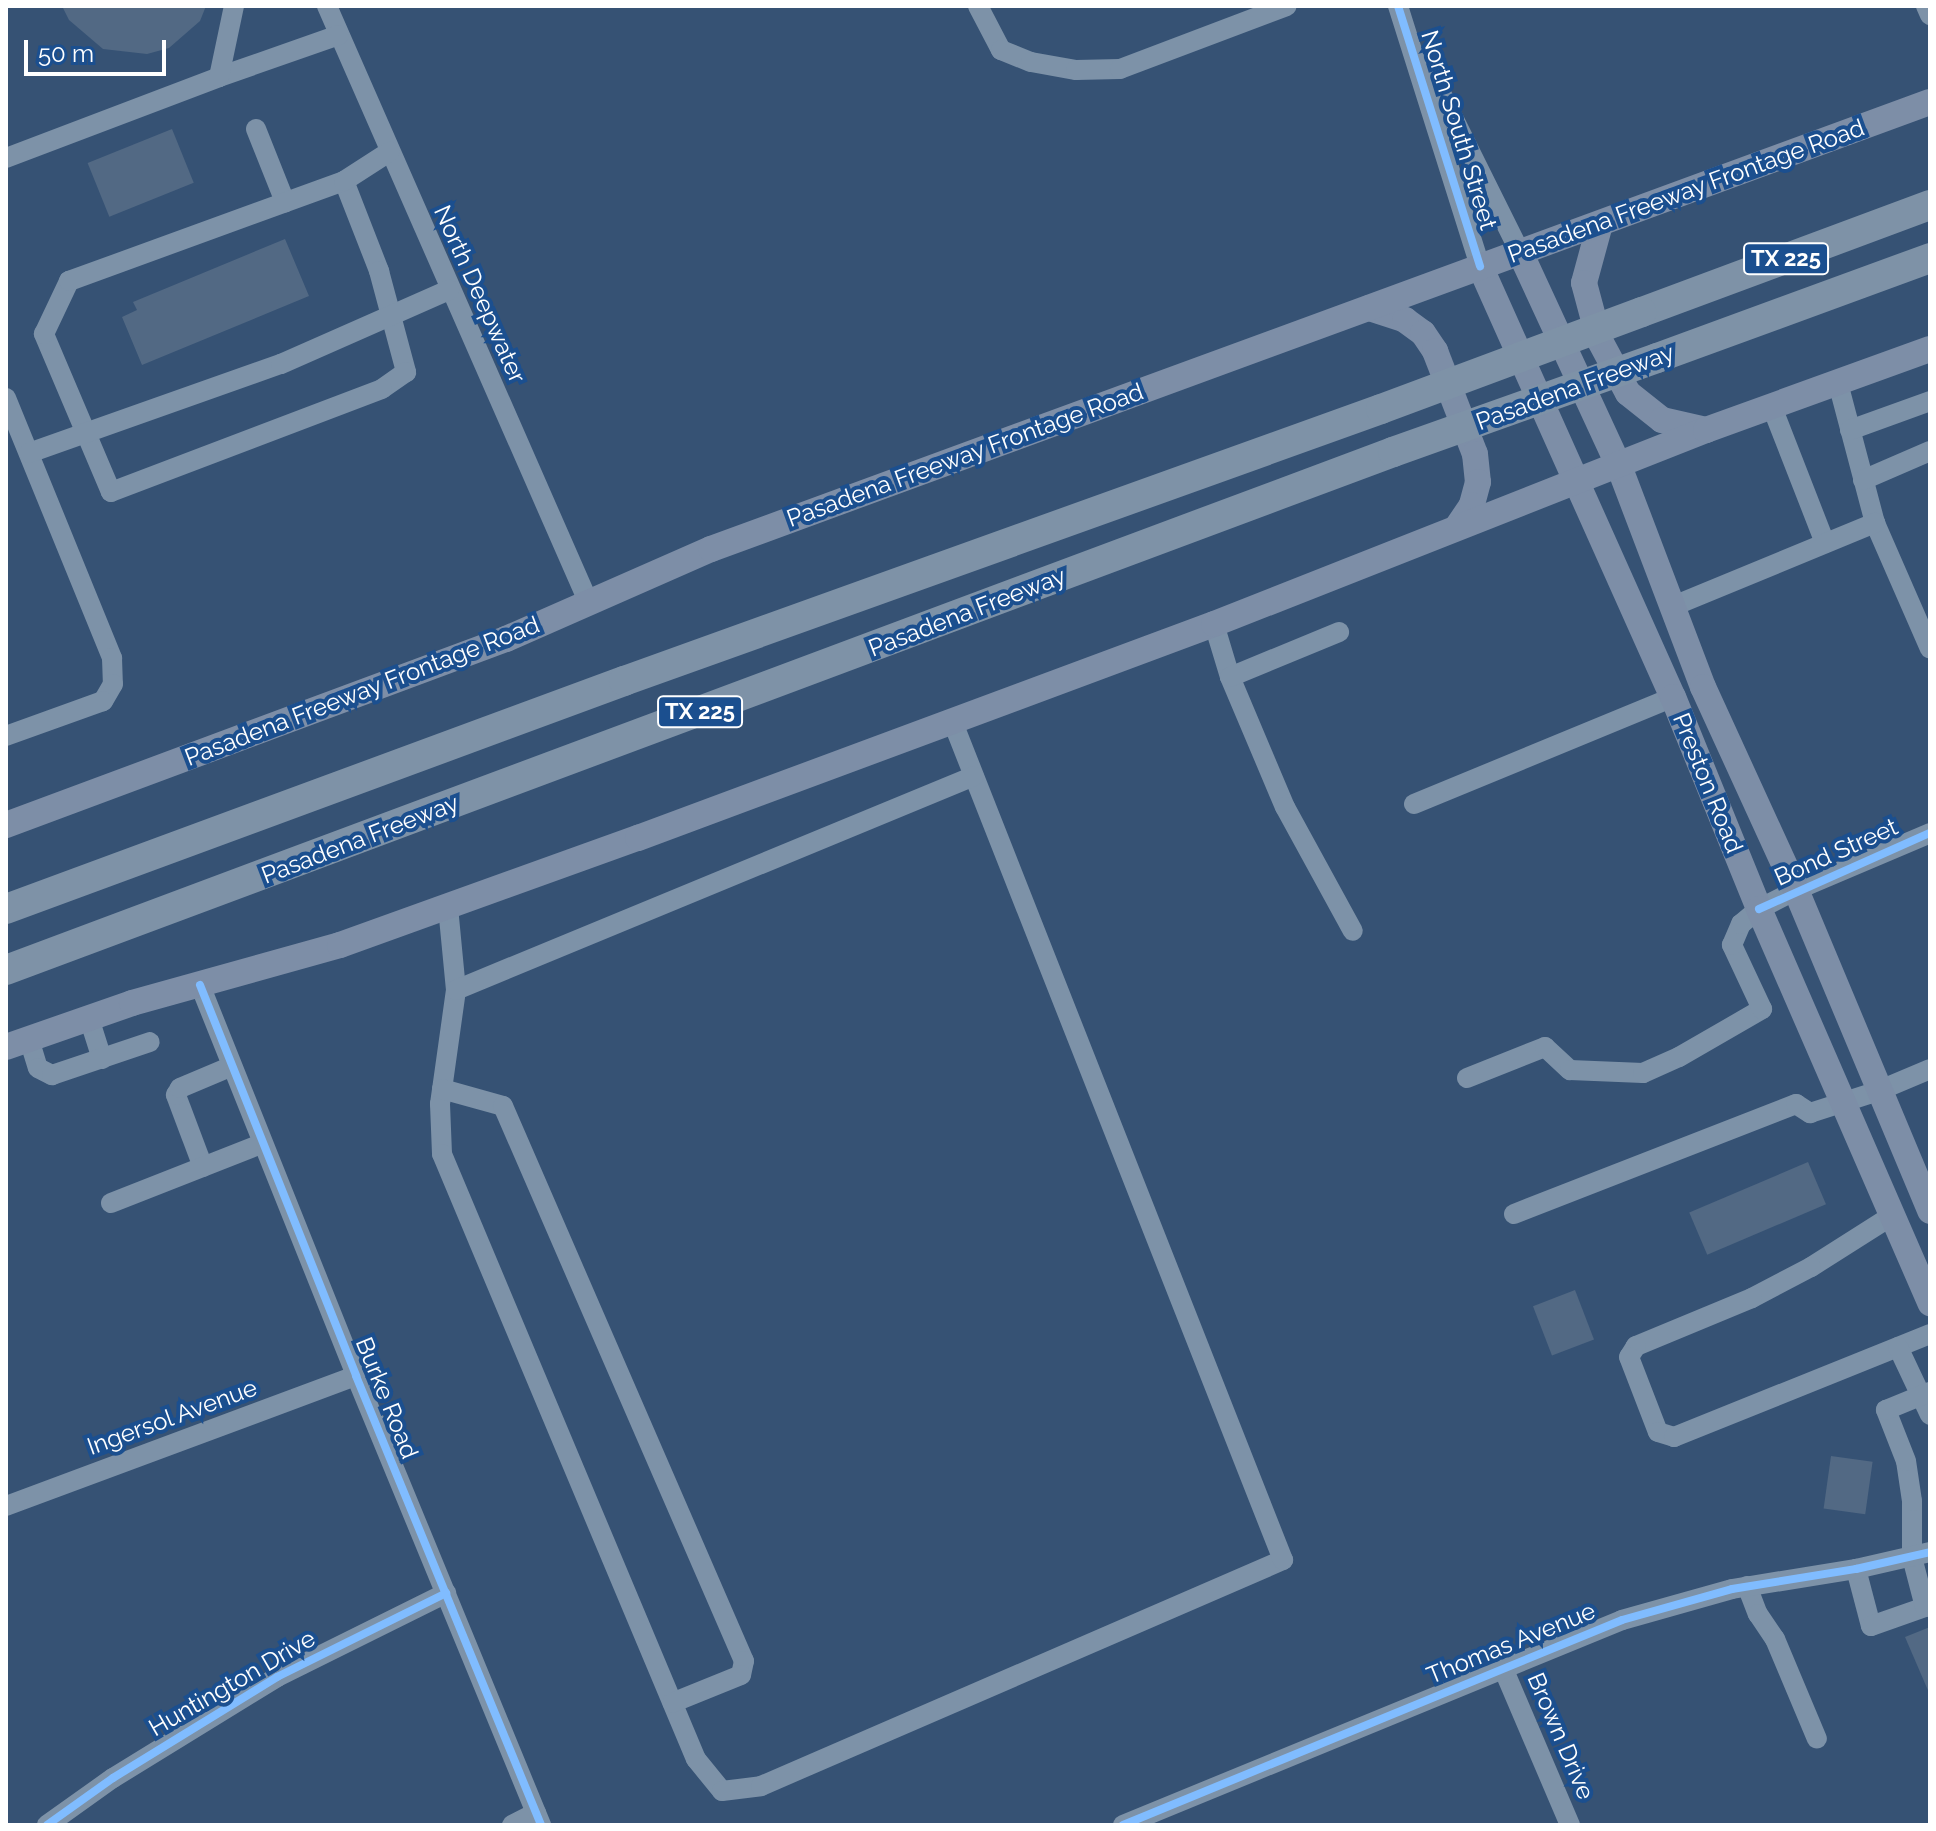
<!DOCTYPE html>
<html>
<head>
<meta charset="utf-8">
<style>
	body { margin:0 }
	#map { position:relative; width:1936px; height:1831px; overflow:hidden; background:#365274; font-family:Raleway,sans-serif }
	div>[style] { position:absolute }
	.building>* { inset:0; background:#526984; transform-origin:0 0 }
	.minor>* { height:20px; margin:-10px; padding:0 10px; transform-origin:10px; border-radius:10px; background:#7d92a8 }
	.major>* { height:26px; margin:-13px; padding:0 13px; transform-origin:13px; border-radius:13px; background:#7d8ea7 }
	.highway>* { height:30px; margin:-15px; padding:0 15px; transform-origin:15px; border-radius:15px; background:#7e92a7 }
	.highway-bridge>* { height:30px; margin:-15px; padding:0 15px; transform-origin:15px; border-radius:15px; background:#7e92a7 }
	.cycleway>* { height:8px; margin:-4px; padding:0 4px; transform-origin:4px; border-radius:4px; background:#80bcff }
	span { translate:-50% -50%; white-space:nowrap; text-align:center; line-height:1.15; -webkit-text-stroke:8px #1b4f8f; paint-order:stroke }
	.shield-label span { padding:2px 6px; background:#1b4f8f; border:2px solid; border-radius:6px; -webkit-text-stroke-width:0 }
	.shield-label { font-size:22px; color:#fff; font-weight:700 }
	.street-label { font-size:24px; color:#fff }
	.frame { position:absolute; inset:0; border:8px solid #fff; pointer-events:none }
	.scale { position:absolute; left:24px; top:40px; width:142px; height:36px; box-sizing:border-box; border:4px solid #fff; border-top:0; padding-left:10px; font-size:24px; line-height:28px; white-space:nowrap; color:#fff; -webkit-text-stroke:6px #1b4f8f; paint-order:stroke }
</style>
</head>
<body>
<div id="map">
	<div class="building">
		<div style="clip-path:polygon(62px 6px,206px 6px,200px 21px,169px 48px,147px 54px,103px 49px,69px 20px)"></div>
		<div style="left:172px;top:129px;width:58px;height:91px;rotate:68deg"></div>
		<div style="clip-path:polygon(285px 239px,309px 296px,142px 365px,122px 317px,137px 310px,133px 302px)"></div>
		<div style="left:1808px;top:1162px;width:46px;height:129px;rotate:67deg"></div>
		<div style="left:1575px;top:1290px;width:53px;height:45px;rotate:69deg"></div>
		<div style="left:1831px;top:1456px;width:42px;height:53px;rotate:8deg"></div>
		<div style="clip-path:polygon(1930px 1627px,1930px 1695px,1905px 1637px)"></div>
	</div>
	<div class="minor">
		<div style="left:327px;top:6px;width:650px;rotate:66.32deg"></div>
		<div style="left:978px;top:6px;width:50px;rotate:62.4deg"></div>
		<div style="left:1001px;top:50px;width:32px;rotate:22deg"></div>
		<div style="left:1031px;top:62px;width:46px;rotate:10.1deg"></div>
		<div style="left:1076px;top:70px;width:44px;rotate:-1.3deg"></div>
		<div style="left:1120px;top:69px;width:178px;rotate:-20.7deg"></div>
		<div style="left:1398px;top:6px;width:273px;rotate:72.5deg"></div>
		<div style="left:1926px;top:6px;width:10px;rotate:66deg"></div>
		<div style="left:1432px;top:75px;width:198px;rotate:63.6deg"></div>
		<div style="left:219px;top:77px;width:127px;rotate:-19.3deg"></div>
		<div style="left:256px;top:129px;width:79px;rotate:68.3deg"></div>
		<div style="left:6px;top:158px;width:228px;rotate:-20.8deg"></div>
		<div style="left:219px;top:77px;width:73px;rotate:-78.1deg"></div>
		<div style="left:344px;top:181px;width:97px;rotate:68.7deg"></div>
		<div style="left:379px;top:271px;width:105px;rotate:75deg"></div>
		<div style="left:406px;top:372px;width:29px;rotate:145deg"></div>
		<div style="left:382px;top:389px;width:290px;rotate:159.2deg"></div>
		<div style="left:111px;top:492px;width:172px;rotate:-113deg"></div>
		<div style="left:44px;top:334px;width:59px;rotate:-64.7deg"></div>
		<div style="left:69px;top:281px;width:293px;rotate:-20deg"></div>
		<div style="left:344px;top:181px;width:54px;rotate:-32.8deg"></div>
		<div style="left:1838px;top:383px;width:145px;rotate:75.2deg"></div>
		<div style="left:1875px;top:523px;width:137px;rotate:66.4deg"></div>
		<div style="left:6px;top:398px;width:281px;rotate:67.8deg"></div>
		<div style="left:112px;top:658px;width:26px;rotate:88deg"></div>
		<div style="left:113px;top:684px;width:20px;rotate:120deg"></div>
		<div style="left:103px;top:701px;width:103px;rotate:160.2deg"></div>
		<div style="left:1772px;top:407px;width:146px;rotate:68.7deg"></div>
		<div style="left:1850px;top:430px;width:85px;rotate:-19.9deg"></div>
		<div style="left:29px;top:453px;width:267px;rotate:-19.5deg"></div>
		<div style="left:281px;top:364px;width:184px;rotate:-23.8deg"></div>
		<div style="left:1863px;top:480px;width:73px;rotate:-23.4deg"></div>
		<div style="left:1671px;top:607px;width:221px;rotate:-22.4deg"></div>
		<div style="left:1214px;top:624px;width:55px;rotate:73.2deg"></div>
		<div style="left:1230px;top:677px;width:141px;rotate:67.1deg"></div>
		<div style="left:1285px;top:807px;width:141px;rotate:61.3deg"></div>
		<div style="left:1230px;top:677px;width:118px;rotate:-22.4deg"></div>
		<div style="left:1414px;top:804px;width:280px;rotate:-22.4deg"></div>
		<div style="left:448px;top:907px;width:83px;rotate:84.5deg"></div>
		<div style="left:456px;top:990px;width:115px;rotate:98deg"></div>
		<div style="left:440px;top:1104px;width:50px;rotate:87.7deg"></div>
		<div style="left:442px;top:1154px;width:656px;rotate:67.23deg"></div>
		<div style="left:696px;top:1759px;width:41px;rotate:50.9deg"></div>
		<div style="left:722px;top:1791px;width:39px;rotate:-7deg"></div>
		<div style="left:761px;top:1786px;width:569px;rotate:-23.41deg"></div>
		<div style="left:1283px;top:1560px;width:903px;rotate:-111.51deg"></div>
		<div style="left:200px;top:985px;width:421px;rotate:68.2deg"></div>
		<div style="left:356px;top:1376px;width:486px;rotate:67.6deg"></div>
		<div style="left:456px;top:990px;width:560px;rotate:-22.45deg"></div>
		<div style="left:89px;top:1018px;width:43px;rotate:72.4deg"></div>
		<div style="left:29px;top:1039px;width:30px;rotate:73deg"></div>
		<div style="left:38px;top:1068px;width:16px;rotate:27deg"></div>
		<div style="left:52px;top:1075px;width:103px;rotate:-18.6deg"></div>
		<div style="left:1467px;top:1078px;width:84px;rotate:-21.7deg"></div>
		<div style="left:1545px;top:1047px;width:34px;rotate:43deg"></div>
		<div style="left:1570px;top:1070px;width:73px;rotate:2.4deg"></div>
		<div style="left:1643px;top:1073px;width:39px;rotate:-24deg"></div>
		<div style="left:1679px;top:1057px;width:96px;rotate:-30deg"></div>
		<div style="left:1762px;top:1009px;width:71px;rotate:-115.1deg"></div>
		<div style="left:1732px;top:945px;width:23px;rotate:-67deg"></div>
		<div style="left:1741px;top:924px;width:23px;rotate:-40deg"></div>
		<div style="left:1759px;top:909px;width:42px;rotate:-27.2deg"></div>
		<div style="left:1796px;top:890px;width:146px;rotate:-23deg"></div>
		<div style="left:442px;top:1089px;width:63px;rotate:15.6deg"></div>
		<div style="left:503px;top:1106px;width:605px;rotate:66.53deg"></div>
		<div style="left:744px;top:1661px;width:14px;rotate:102deg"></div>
		<div style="left:741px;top:1675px;width:74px;rotate:157.9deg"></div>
		<div style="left:203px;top:1167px;width:77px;rotate:-110.6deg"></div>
		<div style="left:176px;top:1095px;width:8px;rotate:-60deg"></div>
		<div style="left:180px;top:1088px;width:56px;rotate:-22.9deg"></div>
		<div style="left:111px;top:1203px;width:163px;rotate:-21.5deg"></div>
		<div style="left:1514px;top:1214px;width:303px;rotate:-21.3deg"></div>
		<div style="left:1796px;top:1104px;width:17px;rotate:33deg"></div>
		<div style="left:1810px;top:1113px;width:71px;rotate:-17.9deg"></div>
		<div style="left:1878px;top:1091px;width:56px;rotate:-22.9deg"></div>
		<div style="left:1893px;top:1215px;width:97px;rotate:147.6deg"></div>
		<div style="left:1811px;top:1267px;width:67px;rotate:152.3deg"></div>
		<div style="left:1752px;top:1298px;width:126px;rotate:157.5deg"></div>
		<div style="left:1636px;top:1346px;width:13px;rotate:122deg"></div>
		<div style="left:1629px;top:1357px;width:80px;rotate:68.9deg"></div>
		<div style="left:1658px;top:1432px;width:17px;rotate:17deg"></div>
		<div style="left:1674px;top:1437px;width:276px;rotate:-21.9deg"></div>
		<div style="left:1898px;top:1347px;width:75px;rotate:64.8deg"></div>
		<div style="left:6px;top:1506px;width:373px;rotate:-20.4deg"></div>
		<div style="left:1856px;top:1569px;width:59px;rotate:75.3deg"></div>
		<div style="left:1871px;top:1626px;width:57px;rotate:-19.4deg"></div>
		<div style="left:1925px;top:1607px;width:52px;rotate:-104.6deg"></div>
		<div style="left:1912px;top:1557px;width:56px;rotate:-90deg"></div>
		<div style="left:1912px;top:1501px;width:40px;rotate:-98.5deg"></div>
		<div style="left:1906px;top:1461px;width:55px;rotate:-111.4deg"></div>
		<div style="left:1886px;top:1410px;width:48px;rotate:-22.2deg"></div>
		<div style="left:1747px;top:1586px;width:30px;rotate:69deg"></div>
		<div style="left:1758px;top:1614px;width:30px;rotate:56deg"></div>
		<div style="left:1775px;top:1639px;width:108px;rotate:67.2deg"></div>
		<div style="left:1503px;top:1668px;width:171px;rotate:66.9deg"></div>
		<div style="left:47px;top:1825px;width:81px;rotate:-35.5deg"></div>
		<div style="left:113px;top:1778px;width:193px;rotate:-31.6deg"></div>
		<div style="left:277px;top:1677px;width:189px;rotate:-26.4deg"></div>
		<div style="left:512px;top:1825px;width:27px;rotate:-27deg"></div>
		<div style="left:1123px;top:1825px;width:539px;rotate:-22.33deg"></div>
		<div style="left:1622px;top:1620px;width:114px;rotate:-15.7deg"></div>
		<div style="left:1732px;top:1589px;width:126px;rotate:-9.2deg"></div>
		<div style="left:1856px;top:1569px;width:76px;rotate:-12.9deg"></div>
	</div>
	<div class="major">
		<div style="left:1600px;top:224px;width:61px;rotate:105.2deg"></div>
		<div style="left:1584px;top:283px;width:58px;rotate:75deg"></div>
		<div style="left:1599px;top:339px;width:61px;rotate:61.8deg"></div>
		<div style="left:1628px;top:393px;width:43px;rotate:38.5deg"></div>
		<div style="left:1662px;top:420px;width:45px;rotate:12.8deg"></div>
		<div style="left:1520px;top:252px;width:236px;rotate:65.2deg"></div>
		<div style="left:1619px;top:466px;width:236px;rotate:69.2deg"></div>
		<div style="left:1703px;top:687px;width:223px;rotate:65.4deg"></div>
		<div style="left:1796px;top:890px;width:348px;rotate:67.3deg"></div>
		<div style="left:1480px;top:266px;width:472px;rotate:65.9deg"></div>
		<div style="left:1673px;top:697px;width:229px;rotate:67.9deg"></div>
		<div style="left:1759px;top:909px;width:430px;rotate:66.5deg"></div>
		<div style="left:1369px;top:308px;width:38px;rotate:18deg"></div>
		<div style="left:1405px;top:320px;width:22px;rotate:36deg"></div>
		<div style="left:1423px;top:333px;width:22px;rotate:56deg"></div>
		<div style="left:1435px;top:351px;width:110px;rotate:68.8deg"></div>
		<div style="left:1475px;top:454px;width:28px;rotate:84deg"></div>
		<div style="left:1478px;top:482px;width:24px;rotate:105deg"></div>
		<div style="left:1472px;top:505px;width:27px;rotate:124deg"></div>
		<div style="left:6px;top:825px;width:533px;rotate:-20.41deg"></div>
		<div style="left:506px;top:639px;width:224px;rotate:-23.7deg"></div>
		<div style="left:711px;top:549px;width:1298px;rotate:-20.14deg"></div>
		<div style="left:6px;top:1047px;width:133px;rotate:-19.2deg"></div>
		<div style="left:132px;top:1003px;width:216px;rotate:-15.6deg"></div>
		<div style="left:340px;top:945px;width:317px;rotate:-19.8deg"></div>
		<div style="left:638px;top:838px;width:614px;rotate:-20.38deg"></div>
		<div style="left:1214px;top:624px;width:529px;rotate:-21.52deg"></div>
		<div style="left:1706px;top:430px;width:238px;rotate:-19.9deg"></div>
	</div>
	<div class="highway">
		<div style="left:1642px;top:312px;width:307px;rotate:-20.4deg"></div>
		<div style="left:1657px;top:358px;width:291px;rotate:-20.1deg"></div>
		<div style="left:6px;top:909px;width:659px;rotate:-20.25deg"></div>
		<div style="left:624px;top:681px;width:804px;rotate:-19.76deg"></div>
		<div style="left:6px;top:970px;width:1481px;rotate:-20.48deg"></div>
	</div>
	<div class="highway-bridge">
		<div style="left:1381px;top:409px;width:278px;rotate:-20.4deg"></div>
		<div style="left:1393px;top:452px;width:280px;rotate:-19.6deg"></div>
	</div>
	<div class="cycleway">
		<div style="left:1398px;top:6px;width:273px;rotate:72.5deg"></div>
		<div style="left:1759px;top:909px;width:187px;rotate:-24deg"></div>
		<div style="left:200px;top:985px;width:421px;rotate:68.2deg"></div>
		<div style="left:356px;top:1376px;width:486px;rotate:67.6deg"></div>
		<div style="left:47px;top:1825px;width:81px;rotate:-35.5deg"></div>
		<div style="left:113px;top:1778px;width:193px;rotate:-31.6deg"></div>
		<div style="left:277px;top:1677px;width:189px;rotate:-26.4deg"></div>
		<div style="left:1123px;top:1825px;width:539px;rotate:-22.33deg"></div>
		<div style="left:1622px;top:1620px;width:114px;rotate:-15.7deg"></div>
		<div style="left:1732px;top:1589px;width:126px;rotate:-9.2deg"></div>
		<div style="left:1856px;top:1569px;width:76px;rotate:-12.9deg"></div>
	</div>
	<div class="shield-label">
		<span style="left:1786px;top:259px">TX 225</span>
		<span style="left:700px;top:712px">TX 225</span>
	</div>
	<div class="street-label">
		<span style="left:1459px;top:130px;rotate:73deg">North South Street</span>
		<span style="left:1686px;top:191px;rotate:-20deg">Pasadena Freeway Frontage Road</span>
		<span style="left:480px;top:294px;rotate:66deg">North Deepwater</span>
		<span style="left:1575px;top:387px;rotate:-20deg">Pasadena Freeway</span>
		<span style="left:965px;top:455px;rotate:-20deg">Pasadena Freeway Frontage Road</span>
		<span style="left:967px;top:612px;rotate:-21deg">Pasadena Freeway</span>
		<span style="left:362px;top:691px;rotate:-21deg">Pasadena Freeway Frontage Road</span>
		<span style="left:1708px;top:783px;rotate:68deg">Preston Road</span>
		<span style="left:360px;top:839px;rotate:-21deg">Pasadena Freeway</span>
		<span style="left:1836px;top:852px;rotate:-24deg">Bond Street</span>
		<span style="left:387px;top:1398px;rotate:68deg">Burke Road</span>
		<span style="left:172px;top:1417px;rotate:-20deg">Ingersol Avenue</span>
		<span style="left:1511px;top:1643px;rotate:-22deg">Thomas Avenue</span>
		<span style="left:232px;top:1683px;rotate:-30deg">Huntington Drive</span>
		<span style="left:1561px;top:1736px;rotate:67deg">Brown Drive</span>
	</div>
	<div class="frame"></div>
	<div class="scale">50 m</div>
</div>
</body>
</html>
